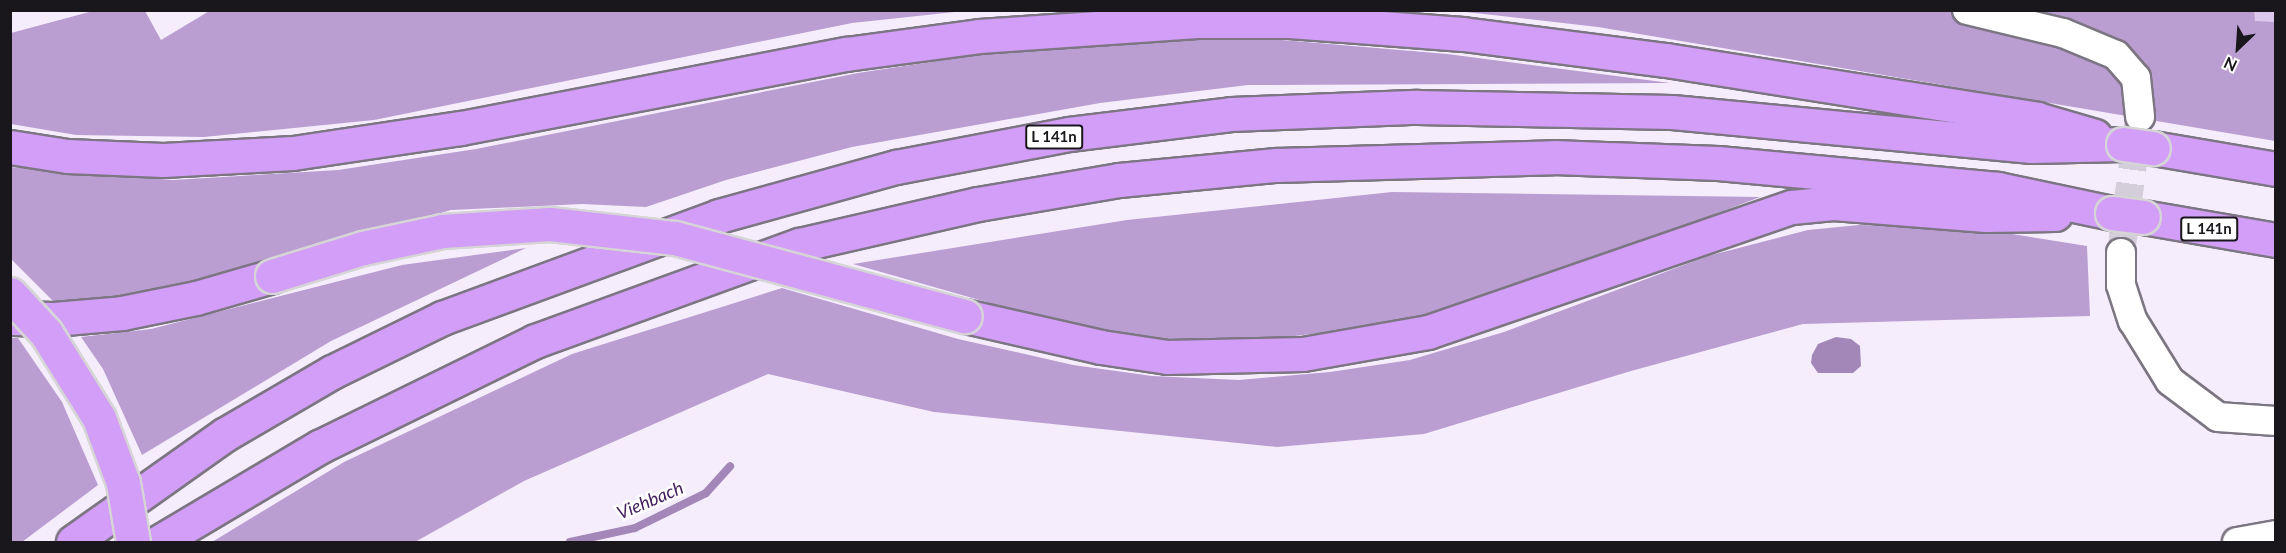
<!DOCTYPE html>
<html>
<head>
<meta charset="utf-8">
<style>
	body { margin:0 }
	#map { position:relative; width:2286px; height:553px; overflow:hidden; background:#f5edfc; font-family:Lato,sans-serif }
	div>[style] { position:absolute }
	.green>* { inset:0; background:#ddc8ed; transform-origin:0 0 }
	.forest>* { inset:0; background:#ba9dd1 }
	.water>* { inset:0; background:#a387b9 }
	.stream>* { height:8px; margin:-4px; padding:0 4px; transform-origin:4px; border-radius:4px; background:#a387b9 }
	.street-tunnel>* { height:28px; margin-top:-14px; transform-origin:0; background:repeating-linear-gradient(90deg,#d4cdda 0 28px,transparent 0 42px) }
	.roads { filter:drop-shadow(2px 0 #7c7582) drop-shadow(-2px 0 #7c7582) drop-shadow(0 2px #7c7582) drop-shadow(0 -2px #7c7582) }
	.street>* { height:28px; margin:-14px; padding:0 14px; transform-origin:14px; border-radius:14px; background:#fff }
	.highway>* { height:33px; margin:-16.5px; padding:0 16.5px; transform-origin:16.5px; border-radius:16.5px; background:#d29ef7 }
	.bridges { filter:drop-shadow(2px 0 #d6d5d6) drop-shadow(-2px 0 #d6d5d6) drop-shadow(0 2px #d6d5d6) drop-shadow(0 -2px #d6d5d6) }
	.highway-bridge>* { height:33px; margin:-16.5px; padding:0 16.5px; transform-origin:16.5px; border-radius:16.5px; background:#d29ef7 }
	span { translate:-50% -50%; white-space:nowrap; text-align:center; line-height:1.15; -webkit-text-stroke:5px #fff; paint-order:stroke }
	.shield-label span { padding:2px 4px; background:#fff; border:2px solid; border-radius:4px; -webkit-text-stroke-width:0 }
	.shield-label { font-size:15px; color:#1a171c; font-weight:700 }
	.water-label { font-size:18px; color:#45205d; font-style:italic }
	.frame { position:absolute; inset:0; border:12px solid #1a171c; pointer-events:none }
	.north { position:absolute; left:2208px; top:18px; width:60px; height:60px; -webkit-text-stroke:4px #fff; paint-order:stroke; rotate:205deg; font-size:16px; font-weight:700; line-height:24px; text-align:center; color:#1a171c }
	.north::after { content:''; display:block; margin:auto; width:21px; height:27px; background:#1a171c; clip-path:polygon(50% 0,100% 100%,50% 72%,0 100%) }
</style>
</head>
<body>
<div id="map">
	<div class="green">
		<div style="left:2254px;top:11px;width:21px;height:11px"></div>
	</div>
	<div class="forest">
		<div style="clip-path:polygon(93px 11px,145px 11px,161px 40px,211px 10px,964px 11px,852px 23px,374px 120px,204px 137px,76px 135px,11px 124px,11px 33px)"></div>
		<div style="clip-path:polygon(1457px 11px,2254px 11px,2255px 21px,2275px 22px,2275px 141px,1598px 27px)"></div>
		<div style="clip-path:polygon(1233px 36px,1447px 54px,1670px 83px,1248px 85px,1100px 103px,852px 147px,726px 180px,646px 207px,582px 204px,451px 210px,215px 279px,106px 303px,57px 305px,11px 259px,10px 167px,173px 180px,338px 170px,476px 149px,858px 73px,983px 54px,1100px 41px)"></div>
		<div style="clip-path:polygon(1392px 192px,1760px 197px,1494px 298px,1377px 326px,1269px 339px,1159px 339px,1067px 325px,853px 264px,1127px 220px)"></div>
		<div style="clip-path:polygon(1859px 225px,1975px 228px,2087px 246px,2090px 316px,1803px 324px,1631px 371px,1424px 434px,1277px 447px,934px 412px,768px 374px,524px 481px,415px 542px,212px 542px,344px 462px,572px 354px,782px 288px,958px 339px,1073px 365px,1152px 376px,1239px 380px,1330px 372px,1410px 360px,1504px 332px,1708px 256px,1808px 230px)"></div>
		<div style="clip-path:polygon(526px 248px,331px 341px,142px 455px,103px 369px,81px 337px,151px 329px,402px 265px)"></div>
		<div style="clip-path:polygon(10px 338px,18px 338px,62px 402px,98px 485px,22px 542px,11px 542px)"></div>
	</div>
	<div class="water">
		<div style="clip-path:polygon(1836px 337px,1851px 339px,1860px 346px,1861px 366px,1853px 373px,1818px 373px,1811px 363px,1812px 355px,1818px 344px)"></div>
	</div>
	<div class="stream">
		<div style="left:570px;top:542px;width:66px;rotate:-12.2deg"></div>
		<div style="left:635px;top:528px;width:79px;rotate:-26.2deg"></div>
		<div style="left:706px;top:493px;width:36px;rotate:-48deg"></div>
	</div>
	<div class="street-tunnel">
		<div style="left:2121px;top:253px;width:129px;rotate:-82.4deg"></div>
	</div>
	<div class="roads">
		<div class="street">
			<div style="left:1967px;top:10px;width:99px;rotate:13.5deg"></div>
			<div style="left:2063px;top:33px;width:57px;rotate:22.5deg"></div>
			<div style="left:2116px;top:55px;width:30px;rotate:49deg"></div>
			<div style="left:2136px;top:78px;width:39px;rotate:84deg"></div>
			<div style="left:2121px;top:253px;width:32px;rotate:90deg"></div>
			<div style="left:2121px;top:285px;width:38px;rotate:72deg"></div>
			<div style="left:2133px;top:321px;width:70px;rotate:58.3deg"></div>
			<div style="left:2170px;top:381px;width:60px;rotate:36.9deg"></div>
			<div style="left:2218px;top:417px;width:58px;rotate:3.9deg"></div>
			<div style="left:2237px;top:542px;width:40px;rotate:-10deg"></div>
		</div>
		<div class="highway">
			<div style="left:10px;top:147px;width:58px;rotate:9deg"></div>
			<div style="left:67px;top:156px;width:96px;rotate:2.4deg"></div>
			<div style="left:163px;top:160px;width:130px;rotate:-3.1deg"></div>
			<div style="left:293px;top:153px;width:170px;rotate:-8.5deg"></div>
			<div style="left:461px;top:128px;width:392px;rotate:-10.9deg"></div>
			<div style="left:846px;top:54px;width:134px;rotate:-7.7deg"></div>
			<div style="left:979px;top:36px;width:222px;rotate:-3.9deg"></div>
			<div style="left:1200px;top:21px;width:89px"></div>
			<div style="left:1289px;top:21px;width:174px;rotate:4.3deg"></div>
			<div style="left:1463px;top:34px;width:205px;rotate:7.3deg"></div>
			<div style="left:1666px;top:60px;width:376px;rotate:9deg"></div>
			<div style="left:2037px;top:119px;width:60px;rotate:16.3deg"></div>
			<div style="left:2153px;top:148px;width:125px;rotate:9.7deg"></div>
			<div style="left:2143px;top:217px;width:135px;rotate:9.8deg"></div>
			<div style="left:965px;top:316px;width:139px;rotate:12.8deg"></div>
			<div style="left:1101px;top:347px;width:67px;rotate:8.6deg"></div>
			<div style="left:1167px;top:357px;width:136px;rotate:-1.3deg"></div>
			<div style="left:1303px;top:354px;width:127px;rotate:-10deg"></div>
			<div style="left:1428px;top:332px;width:385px;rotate:-19deg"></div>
			<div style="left:1792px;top:207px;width:41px;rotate:-5.6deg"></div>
			<div style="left:1833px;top:203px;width:153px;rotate:4.5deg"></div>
			<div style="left:1986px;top:215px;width:69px;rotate:-0.8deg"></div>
			<div style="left:12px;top:318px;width:42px;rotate:1.4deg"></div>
			<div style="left:54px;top:319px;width:68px;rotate:-5deg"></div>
			<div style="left:122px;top:313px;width:76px;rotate:-11.5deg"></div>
			<div style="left:196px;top:298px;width:79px;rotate:-16.1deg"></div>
			<div style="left:73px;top:542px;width:185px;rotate:-35.3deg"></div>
			<div style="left:224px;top:435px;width:125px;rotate:-30.3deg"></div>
			<div style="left:332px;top:372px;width:123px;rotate:-26.1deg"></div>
			<div style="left:442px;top:318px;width:295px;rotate:-20.2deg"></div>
			<div style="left:719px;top:216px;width:184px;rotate:-15.5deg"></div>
			<div style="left:896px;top:167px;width:176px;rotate:-10.8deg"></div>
			<div style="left:1069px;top:134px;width:163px;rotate:-7deg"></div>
			<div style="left:1231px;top:114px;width:186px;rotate:-2.2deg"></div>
			<div style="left:1417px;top:107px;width:255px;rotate:1.1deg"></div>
			<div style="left:1672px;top:112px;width:361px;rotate:5.4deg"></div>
			<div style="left:2031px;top:146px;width:92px;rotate:-1.2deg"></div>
			<div style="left:159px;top:542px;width:188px;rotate:-30.7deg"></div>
			<div style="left:321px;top:446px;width:238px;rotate:-26.1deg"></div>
			<div style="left:535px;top:341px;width:281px;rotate:-20deg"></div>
			<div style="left:799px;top:245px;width:184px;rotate:-12.9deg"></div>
			<div style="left:978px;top:204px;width:143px;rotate:-9.7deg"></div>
			<div style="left:1119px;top:180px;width:158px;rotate:-5.5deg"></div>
			<div style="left:1276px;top:165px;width:278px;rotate:-1.6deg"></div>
			<div style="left:1554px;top:157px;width:164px;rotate:2.1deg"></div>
			<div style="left:1718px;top:163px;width:281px;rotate:5.3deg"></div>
			<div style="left:1998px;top:189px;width:116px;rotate:11.9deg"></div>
		</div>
	</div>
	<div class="bridges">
		<div class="highway-bridge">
			<div style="left:2123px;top:144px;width:30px;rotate:8deg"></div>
			<div style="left:2112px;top:213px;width:31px;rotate:7deg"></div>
			<div style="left:272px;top:276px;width:95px;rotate:-17.1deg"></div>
			<div style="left:363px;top:248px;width:81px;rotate:-12.1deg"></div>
			<div style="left:442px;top:231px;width:108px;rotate:-3.7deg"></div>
			<div style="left:550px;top:224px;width:126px;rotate:6.4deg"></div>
			<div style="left:675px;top:238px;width:300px;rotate:15.1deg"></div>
			<div style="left:10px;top:294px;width:53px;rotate:47.3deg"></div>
			<div style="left:46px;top:333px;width:100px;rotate:58.1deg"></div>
			<div style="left:99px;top:418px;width:69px;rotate:69.7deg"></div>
			<div style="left:123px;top:483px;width:60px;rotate:80.4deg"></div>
		</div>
	</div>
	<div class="shield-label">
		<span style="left:1054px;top:137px">L 141n</span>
		<span style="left:2209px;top:229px">L 141n</span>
	</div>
	<div class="water-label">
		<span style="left:650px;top:500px;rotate:-23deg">Viehbach</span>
	</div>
	<div class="frame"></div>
	<div class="north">N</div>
</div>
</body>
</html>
